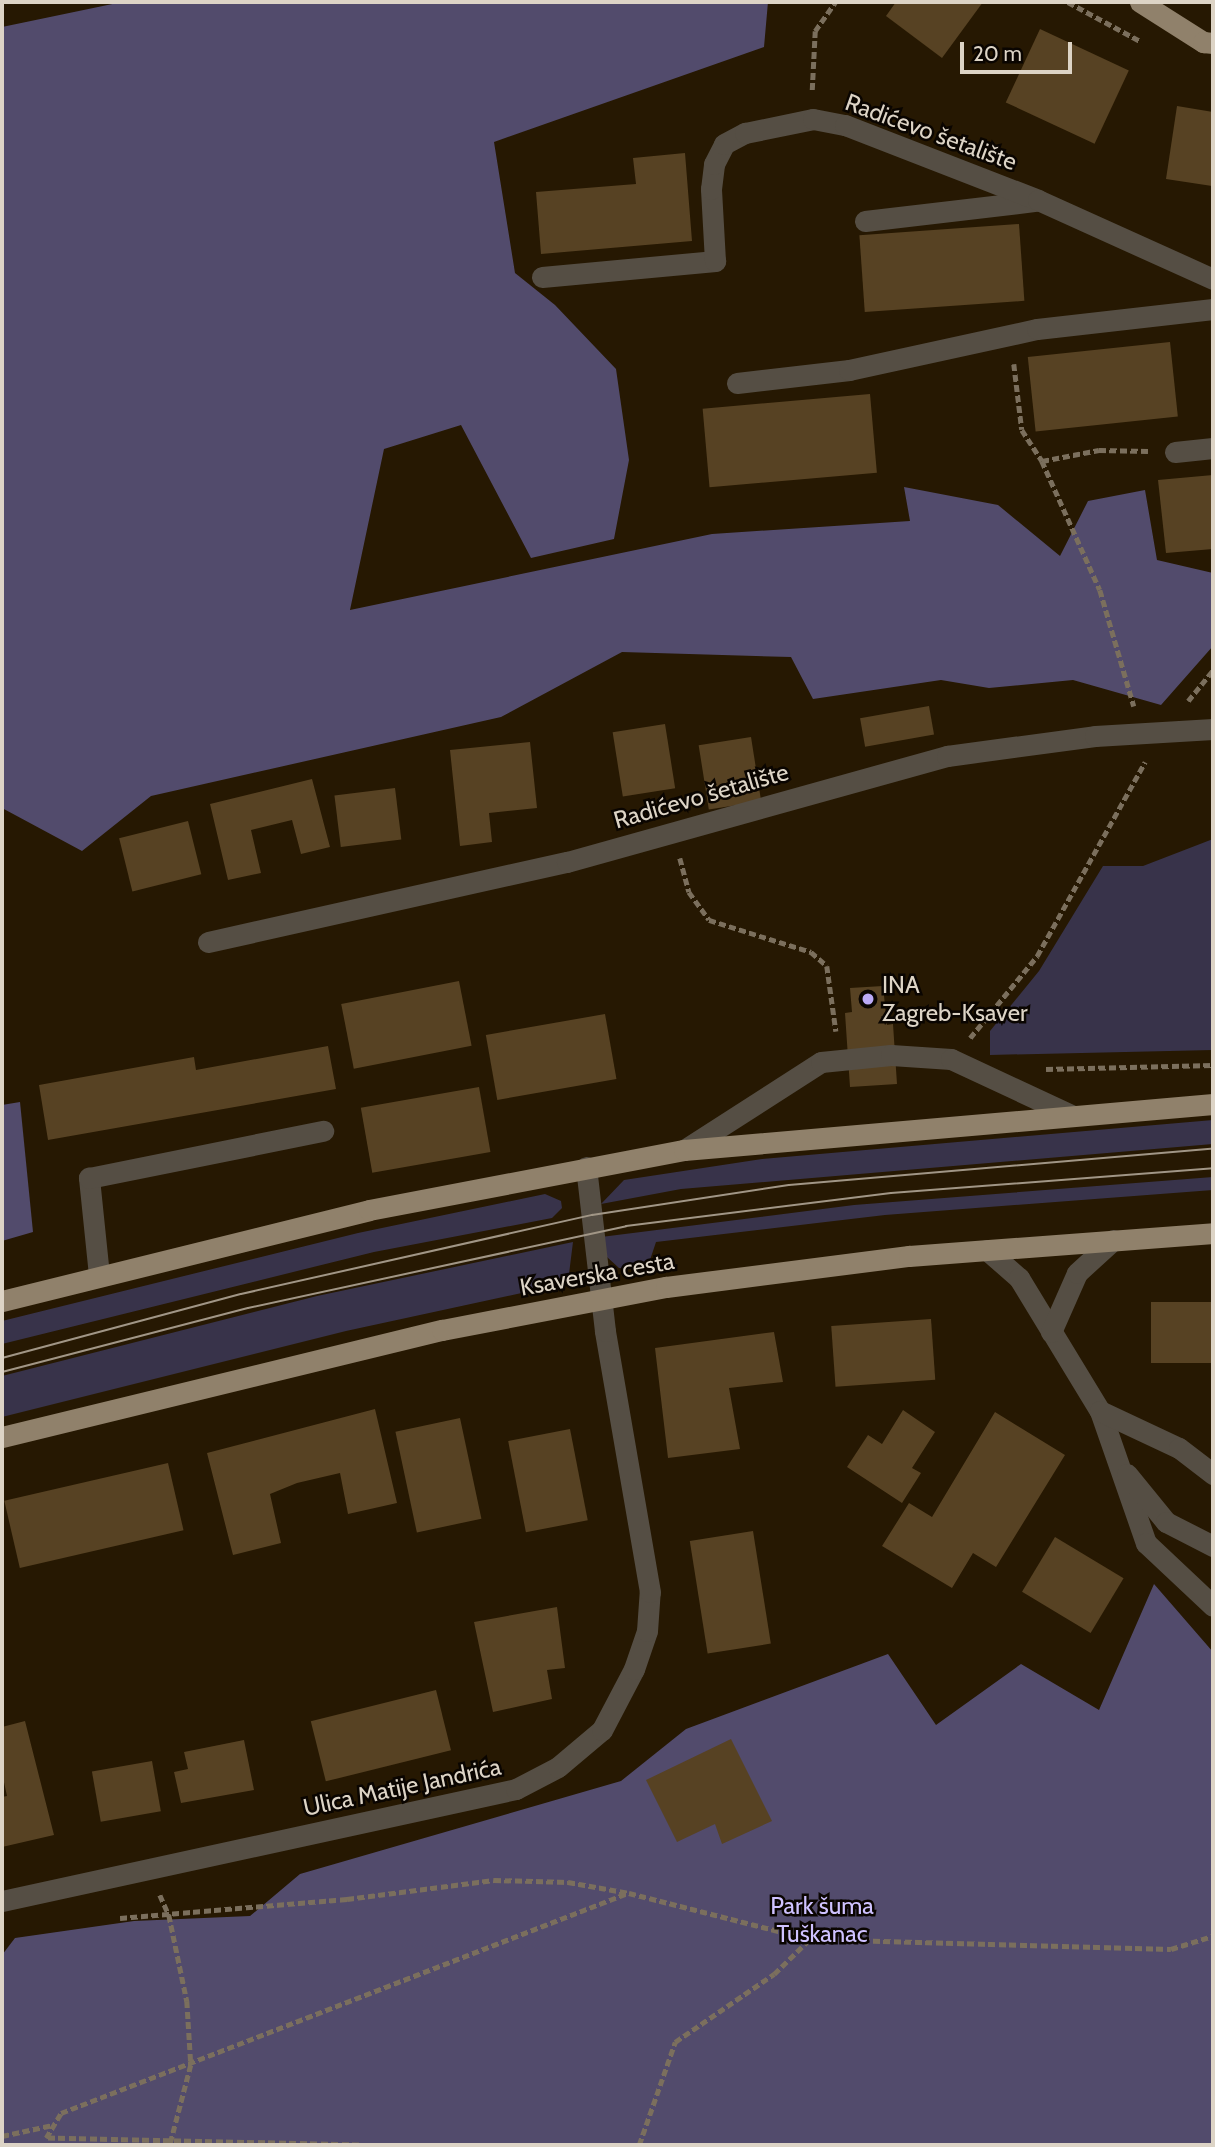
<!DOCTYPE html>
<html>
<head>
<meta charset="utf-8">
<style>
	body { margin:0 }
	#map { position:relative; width:1215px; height:2147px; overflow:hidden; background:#261802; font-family:Cabin,sans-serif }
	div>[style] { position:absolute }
	.green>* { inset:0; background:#38334a }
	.forest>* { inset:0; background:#524b6c }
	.building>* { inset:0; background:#574223; transform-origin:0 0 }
	.path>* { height:4.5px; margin-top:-2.25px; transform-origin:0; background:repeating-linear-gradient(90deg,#7b6f5d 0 7px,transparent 0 10.5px) }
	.minor>* { height:21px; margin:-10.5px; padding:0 10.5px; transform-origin:10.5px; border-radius:10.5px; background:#554e44 }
	.major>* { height:21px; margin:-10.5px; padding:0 10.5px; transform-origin:10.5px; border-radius:10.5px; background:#90816b }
	.tram>* { height:2px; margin:-1px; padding:0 1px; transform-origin:1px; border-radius:1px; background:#a19686 }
	.dots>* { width:19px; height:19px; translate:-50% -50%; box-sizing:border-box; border:4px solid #0a0501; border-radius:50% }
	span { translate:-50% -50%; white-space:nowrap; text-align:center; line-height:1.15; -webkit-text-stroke:5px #0a0501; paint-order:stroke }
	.street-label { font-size:24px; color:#ddd4c6 }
	.poi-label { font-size:24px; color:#ddd4c6 }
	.left { translate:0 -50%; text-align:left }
	.park-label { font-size:24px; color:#cfc2ff }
	.frame { position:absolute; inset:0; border:4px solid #ddd4c6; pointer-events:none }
	.scale { position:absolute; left:960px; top:42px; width:112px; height:32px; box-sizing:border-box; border:4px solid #ddd4c6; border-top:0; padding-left:9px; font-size:21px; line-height:24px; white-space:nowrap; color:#ddd4c6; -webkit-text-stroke:5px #0a0501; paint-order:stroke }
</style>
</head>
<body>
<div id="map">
	<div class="green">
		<div style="clip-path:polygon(1213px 839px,1213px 1050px,990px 1055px,990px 1031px,1039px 971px,1103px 866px,1143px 866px)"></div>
		<div style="clip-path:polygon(1213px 1120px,1213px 1144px,681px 1189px,601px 1204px,624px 1180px,762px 1159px)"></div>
		<div style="clip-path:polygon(1213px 1177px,1213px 1190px,885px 1215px,656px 1242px,648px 1266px,632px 1269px,619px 1268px,607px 1257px,601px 1237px,854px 1205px)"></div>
		<div style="clip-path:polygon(545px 1194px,561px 1201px,562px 1208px,552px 1218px,374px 1252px,2px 1344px,2px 1321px,358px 1233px)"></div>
		<div style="clip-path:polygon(573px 1242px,569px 1274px,549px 1287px,346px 1331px,2px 1417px,2px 1376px,317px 1296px)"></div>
	</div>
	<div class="forest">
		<div style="clip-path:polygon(122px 2px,768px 2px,764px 47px,494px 142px,515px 273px,555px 305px,616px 369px,629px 460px,614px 539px,531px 558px,461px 425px,384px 449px,350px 610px,712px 534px,910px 521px,904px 487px,998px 505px,1060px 556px,1088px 501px,1145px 490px,1157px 560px,1213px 573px,1213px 646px,1161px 705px,1073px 680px,989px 688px,941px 680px,813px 699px,791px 657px,622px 652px,501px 717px,151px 796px,82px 851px,2px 808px,2px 27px)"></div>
		<div style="clip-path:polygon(20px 1102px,33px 1232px,2px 1241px,2px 1105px)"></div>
		<div style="clip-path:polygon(1154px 1584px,1213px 1652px,1213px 2145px,2px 2145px,2px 1955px,15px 1938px,134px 1921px,250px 1916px,300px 1874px,621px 1781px,686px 1729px,888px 1654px,936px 1725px,1021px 1664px,1099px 1710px)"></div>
	</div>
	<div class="building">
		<div style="clip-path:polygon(896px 2px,983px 2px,942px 58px,886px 16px)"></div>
		<div style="left:1040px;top:29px;width:98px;height:81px;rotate:25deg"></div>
		<div style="clip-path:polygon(1177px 106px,1213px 112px,1212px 186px,1166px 179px)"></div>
		<div style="clip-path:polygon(685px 153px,692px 241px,541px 254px,536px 192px,636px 184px,633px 158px)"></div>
		<div style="left:1019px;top:224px;width:77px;height:160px;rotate:86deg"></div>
		<div style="left:1170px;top:342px;width:75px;height:143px;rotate:84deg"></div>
		<div style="left:870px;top:394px;width:79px;height:168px;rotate:85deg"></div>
		<div style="clip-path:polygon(1213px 475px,1213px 549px,1166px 553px,1158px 480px)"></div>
		<div style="left:929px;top:706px;width:29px;height:70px;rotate:80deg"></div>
		<div style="left:665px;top:724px;width:65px;height:53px;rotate:81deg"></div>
		<div style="left:751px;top:737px;width:65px;height:53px;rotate:81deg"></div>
		<div style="clip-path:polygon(530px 742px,537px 808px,489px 813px,492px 842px,460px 846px,450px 750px)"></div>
		<div style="clip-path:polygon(312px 779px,330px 847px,301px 854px,292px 820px,251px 830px,261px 873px,228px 880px,210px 804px)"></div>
		<div style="left:395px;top:788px;width:52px;height:61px;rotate:83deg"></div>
		<div style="left:188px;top:821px;width:55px;height:71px;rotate:76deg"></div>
		<div style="left:459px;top:981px;width:66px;height:120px;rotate:79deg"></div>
		<div style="clip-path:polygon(883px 986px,887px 1025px,893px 1024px,897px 1084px,850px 1087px,845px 1013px,852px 1012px,850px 988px)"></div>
		<div style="left:605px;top:1014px;width:66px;height:121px;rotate:80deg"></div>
		<div style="clip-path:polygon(328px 1046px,336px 1089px,48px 1140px,39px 1085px,194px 1057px,196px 1070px)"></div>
		<div style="left:479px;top:1087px;width:66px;height:120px;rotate:80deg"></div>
		<div style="left:1213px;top:1302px;width:61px;height:62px;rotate:90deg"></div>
		<div style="left:931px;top:1319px;width:61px;height:100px;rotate:86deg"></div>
		<div style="clip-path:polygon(774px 1332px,783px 1382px,729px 1388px,740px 1449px,668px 1458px,655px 1348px)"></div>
		<div style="clip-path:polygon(375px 1409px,397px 1503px,348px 1514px,340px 1473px,297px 1483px,270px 1494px,281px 1543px,233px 1555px,207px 1453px)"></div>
		<div style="clip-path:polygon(903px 1410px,935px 1432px,912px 1468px,921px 1473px,902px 1503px,847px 1467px,868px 1435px,882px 1444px)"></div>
		<div style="clip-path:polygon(995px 1412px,1065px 1455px,996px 1567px,973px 1553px,952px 1588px,882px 1546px,909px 1503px,932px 1517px)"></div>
		<div style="left:460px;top:1418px;width:103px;height:66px;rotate:78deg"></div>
		<div style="left:570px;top:1429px;width:93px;height:63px;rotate:79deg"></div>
		<div style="left:168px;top:1463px;width:69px;height:168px;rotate:77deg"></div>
		<div style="left:753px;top:1531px;width:114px;height:64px;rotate:81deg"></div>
		<div style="left:1055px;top:1537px;width:80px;height:64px;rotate:31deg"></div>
		<div style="clip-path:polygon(557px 1607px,565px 1668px,547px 1670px,552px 1699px,493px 1712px,474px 1622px)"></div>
		<div style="left:436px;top:1690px;width:62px;height:129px;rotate:76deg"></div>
		<div style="clip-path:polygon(25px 1721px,54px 1835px,2px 1847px,2px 1797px,7px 1796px,2px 1773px,2px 1727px)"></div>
		<div style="clip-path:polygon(731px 1739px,772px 1821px,722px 1844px,715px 1824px,677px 1842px,646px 1780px)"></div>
		<div style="clip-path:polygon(244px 1740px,254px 1790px,181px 1803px,174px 1772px,188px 1769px,184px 1752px)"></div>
		<div style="left:152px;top:1761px;width:51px;height:61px;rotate:80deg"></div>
	</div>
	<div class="path">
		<div style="left:1068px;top:2px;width:82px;rotate:28.4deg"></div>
		<div style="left:812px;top:90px;width:59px;rotate:-87.1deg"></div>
		<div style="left:815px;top:31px;width:35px;rotate:-55deg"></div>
		<div style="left:1014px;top:364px;width:66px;rotate:83.1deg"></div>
		<div style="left:1022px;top:430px;width:37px;rotate:57deg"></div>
		<div style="left:1042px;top:461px;width:141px;rotate:65.8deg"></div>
		<div style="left:1100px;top:590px;width:121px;rotate:73.7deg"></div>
		<div style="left:1042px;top:461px;width:58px;rotate:-10.9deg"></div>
		<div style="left:1099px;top:450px;width:49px;rotate:1.2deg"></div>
		<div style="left:1188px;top:701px;width:40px;rotate:-51deg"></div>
		<div style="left:680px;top:858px;width:35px;rotate:75deg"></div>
		<div style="left:689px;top:892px;width:34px;rotate:54deg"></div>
		<div style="left:709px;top:920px;width:107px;rotate:17.4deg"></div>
		<div style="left:811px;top:952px;width:21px;rotate:41deg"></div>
		<div style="left:827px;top:966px;width:66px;rotate:82.1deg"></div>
		<div style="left:970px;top:1038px;width:106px;rotate:-50.7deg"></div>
		<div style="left:1037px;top:956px;width:222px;rotate:-60.9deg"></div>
		<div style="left:1046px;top:1069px;width:167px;rotate:-1.4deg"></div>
		<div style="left:160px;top:1895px;width:22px;rotate:66deg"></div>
		<div style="left:169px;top:1915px;width:88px;rotate:78.2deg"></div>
		<div style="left:187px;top:2001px;width:64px;rotate:86.4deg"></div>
		<div style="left:191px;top:2065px;width:83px;rotate:104.7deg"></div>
		<div style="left:120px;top:1918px;width:228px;rotate:-4.8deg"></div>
		<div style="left:347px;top:1899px;width:148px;rotate:-7.4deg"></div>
		<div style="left:494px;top:1880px;width:74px;rotate:1.5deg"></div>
		<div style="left:568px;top:1882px;width:62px;rotate:10.2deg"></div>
		<div style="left:629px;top:1893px;width:187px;rotate:14.3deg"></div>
		<div style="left:810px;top:1939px;width:361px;rotate:1.6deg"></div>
		<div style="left:1171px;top:1949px;width:44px;rotate:-17.2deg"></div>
		<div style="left:2px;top:2136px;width:52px;rotate:-12.2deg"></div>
		<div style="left:359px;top:2145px;width:313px;rotate:-178.7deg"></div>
		<div style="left:46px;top:2138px;width:29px;rotate:-59deg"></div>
		<div style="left:61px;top:2113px;width:608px;rotate:-21.21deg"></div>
		<div style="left:639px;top:2145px;width:109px;rotate:-70.7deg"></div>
		<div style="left:675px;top:2042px;width:120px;rotate:-34.5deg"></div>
		<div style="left:774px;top:1974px;width:50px;rotate:-44.2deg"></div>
	</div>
	<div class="minor">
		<div style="left:865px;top:221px;width:172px;rotate:-6.7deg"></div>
		<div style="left:542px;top:277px;width:174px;rotate:-5.3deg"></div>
		<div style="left:715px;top:261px;width:72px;rotate:-93.2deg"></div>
		<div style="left:711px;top:189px;width:25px;rotate:-83deg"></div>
		<div style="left:714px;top:164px;width:22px;rotate:-63deg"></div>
		<div style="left:724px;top:144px;width:24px;rotate:-28deg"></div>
		<div style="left:745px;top:133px;width:69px;rotate:-11.6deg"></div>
		<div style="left:813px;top:119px;width:33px;rotate:11deg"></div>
		<div style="left:845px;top:125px;width:207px;rotate:21.2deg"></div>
		<div style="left:1038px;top:200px;width:192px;rotate:24.3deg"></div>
		<div style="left:737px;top:383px;width:113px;rotate:-6.6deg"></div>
		<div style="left:849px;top:370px;width:192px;rotate:-12.3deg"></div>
		<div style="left:1037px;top:329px;width:177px;rotate:-6.5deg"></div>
		<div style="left:1175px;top:452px;width:38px;rotate:-6deg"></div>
		<div style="left:208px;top:942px;width:368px;rotate:-12.6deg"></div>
		<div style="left:567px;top:862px;width:395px;rotate:-15.6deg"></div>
		<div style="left:947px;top:756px;width:149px;rotate:-7.7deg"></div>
		<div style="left:1095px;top:736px;width:118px;rotate:-3.4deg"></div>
		<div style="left:684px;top:1150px;width:163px;rotate:-32.7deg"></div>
		<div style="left:821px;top:1062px;width:70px;rotate:-5.7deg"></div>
		<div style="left:891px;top:1055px;width:60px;rotate:3.8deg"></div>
		<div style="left:951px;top:1059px;width:132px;rotate:25deg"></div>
		<div style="left:987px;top:1250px;width:43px;rotate:41.2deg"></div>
		<div style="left:1019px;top:1278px;width:156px;rotate:58.7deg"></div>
		<div style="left:1100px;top:1411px;width:140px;rotate:70.8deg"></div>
		<div style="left:1146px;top:1543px;width:92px;rotate:43.2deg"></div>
		<div style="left:99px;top:1275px;width:98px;rotate:-95.9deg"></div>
		<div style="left:89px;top:1178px;width:239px;rotate:-11.4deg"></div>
		<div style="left:1051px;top:1332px;width:64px;rotate:-66.2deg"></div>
		<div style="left:1077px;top:1273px;width:49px;rotate:-42.5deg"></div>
		<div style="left:1100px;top:1411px;width:87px;rotate:25.1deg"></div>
		<div style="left:1179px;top:1448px;width:43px;rotate:37.4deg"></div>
		<div style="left:1127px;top:1474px;width:62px;rotate:50.9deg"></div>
		<div style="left:1166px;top:1522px;width:53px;rotate:27.1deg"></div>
		<div style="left:2px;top:1901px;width:526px;rotate:-12.29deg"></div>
		<div style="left:516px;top:1789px;width:47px;rotate:-27.6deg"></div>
		<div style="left:558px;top:1767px;width:57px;rotate:-40.1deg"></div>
		<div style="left:602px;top:1730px;width:69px;rotate:-62.3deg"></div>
		<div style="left:634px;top:1669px;width:40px;rotate:-71.1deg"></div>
		<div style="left:647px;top:1631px;width:39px;rotate:-86deg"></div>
		<div style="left:650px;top:1592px;width:265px;rotate:-99.8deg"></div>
		<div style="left:605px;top:1331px;width:165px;rotate:-96.6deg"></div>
	</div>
	<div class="major">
		<div style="left:1140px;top:2px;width:75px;rotate:32.4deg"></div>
		<div style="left:1203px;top:42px;width:10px;rotate:6deg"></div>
		<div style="left:2px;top:1301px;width:378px;rotate:-13.9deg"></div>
		<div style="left:369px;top:1210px;width:321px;rotate:-10.8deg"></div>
		<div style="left:684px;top:1150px;width:531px;rotate:-4.97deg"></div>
		<div style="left:2px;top:1437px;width:453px;rotate:-13.7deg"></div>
		<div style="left:442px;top:1330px;width:228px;rotate:-10.9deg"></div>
		<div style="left:666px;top:1287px;width:245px;rotate:-7.3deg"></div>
		<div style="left:909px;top:1256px;width:305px;rotate:-4.3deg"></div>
	</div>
	<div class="tram">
		<div style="left:2px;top:1358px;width:247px;rotate:-15deg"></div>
		<div style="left:241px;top:1294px;width:360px;rotate:-12.7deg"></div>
		<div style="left:592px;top:1215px;width:199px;rotate:-8.7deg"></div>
		<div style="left:789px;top:1185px;width:426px;rotate:-4.9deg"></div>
		<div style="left:2px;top:1372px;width:254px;rotate:-14.6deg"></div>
		<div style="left:248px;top:1308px;width:387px;rotate:-12.2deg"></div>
		<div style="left:626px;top:1226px;width:267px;rotate:-7.1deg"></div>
		<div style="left:891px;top:1193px;width:323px;rotate:-4.4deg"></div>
	</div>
	<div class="dots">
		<div style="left:868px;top:999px;background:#bbaaf6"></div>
	</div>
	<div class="street-label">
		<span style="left:931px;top:132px;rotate:20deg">Radićevo šetalište</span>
		<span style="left:701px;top:796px;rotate:-16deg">Radićevo šetalište</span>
		<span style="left:597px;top:1274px;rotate:-10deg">Ksaverska cesta</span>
		<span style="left:402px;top:1787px;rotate:-12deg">Ulica Matije Jandrića</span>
	</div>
	<div class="poi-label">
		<span class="left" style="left:882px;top:999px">INA<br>Zagreb-Ksaver</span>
	</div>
	<div class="park-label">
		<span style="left:822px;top:1920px">Park šuma<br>Tuškanac</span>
	</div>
	<div class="frame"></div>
	<div class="scale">20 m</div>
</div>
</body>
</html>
